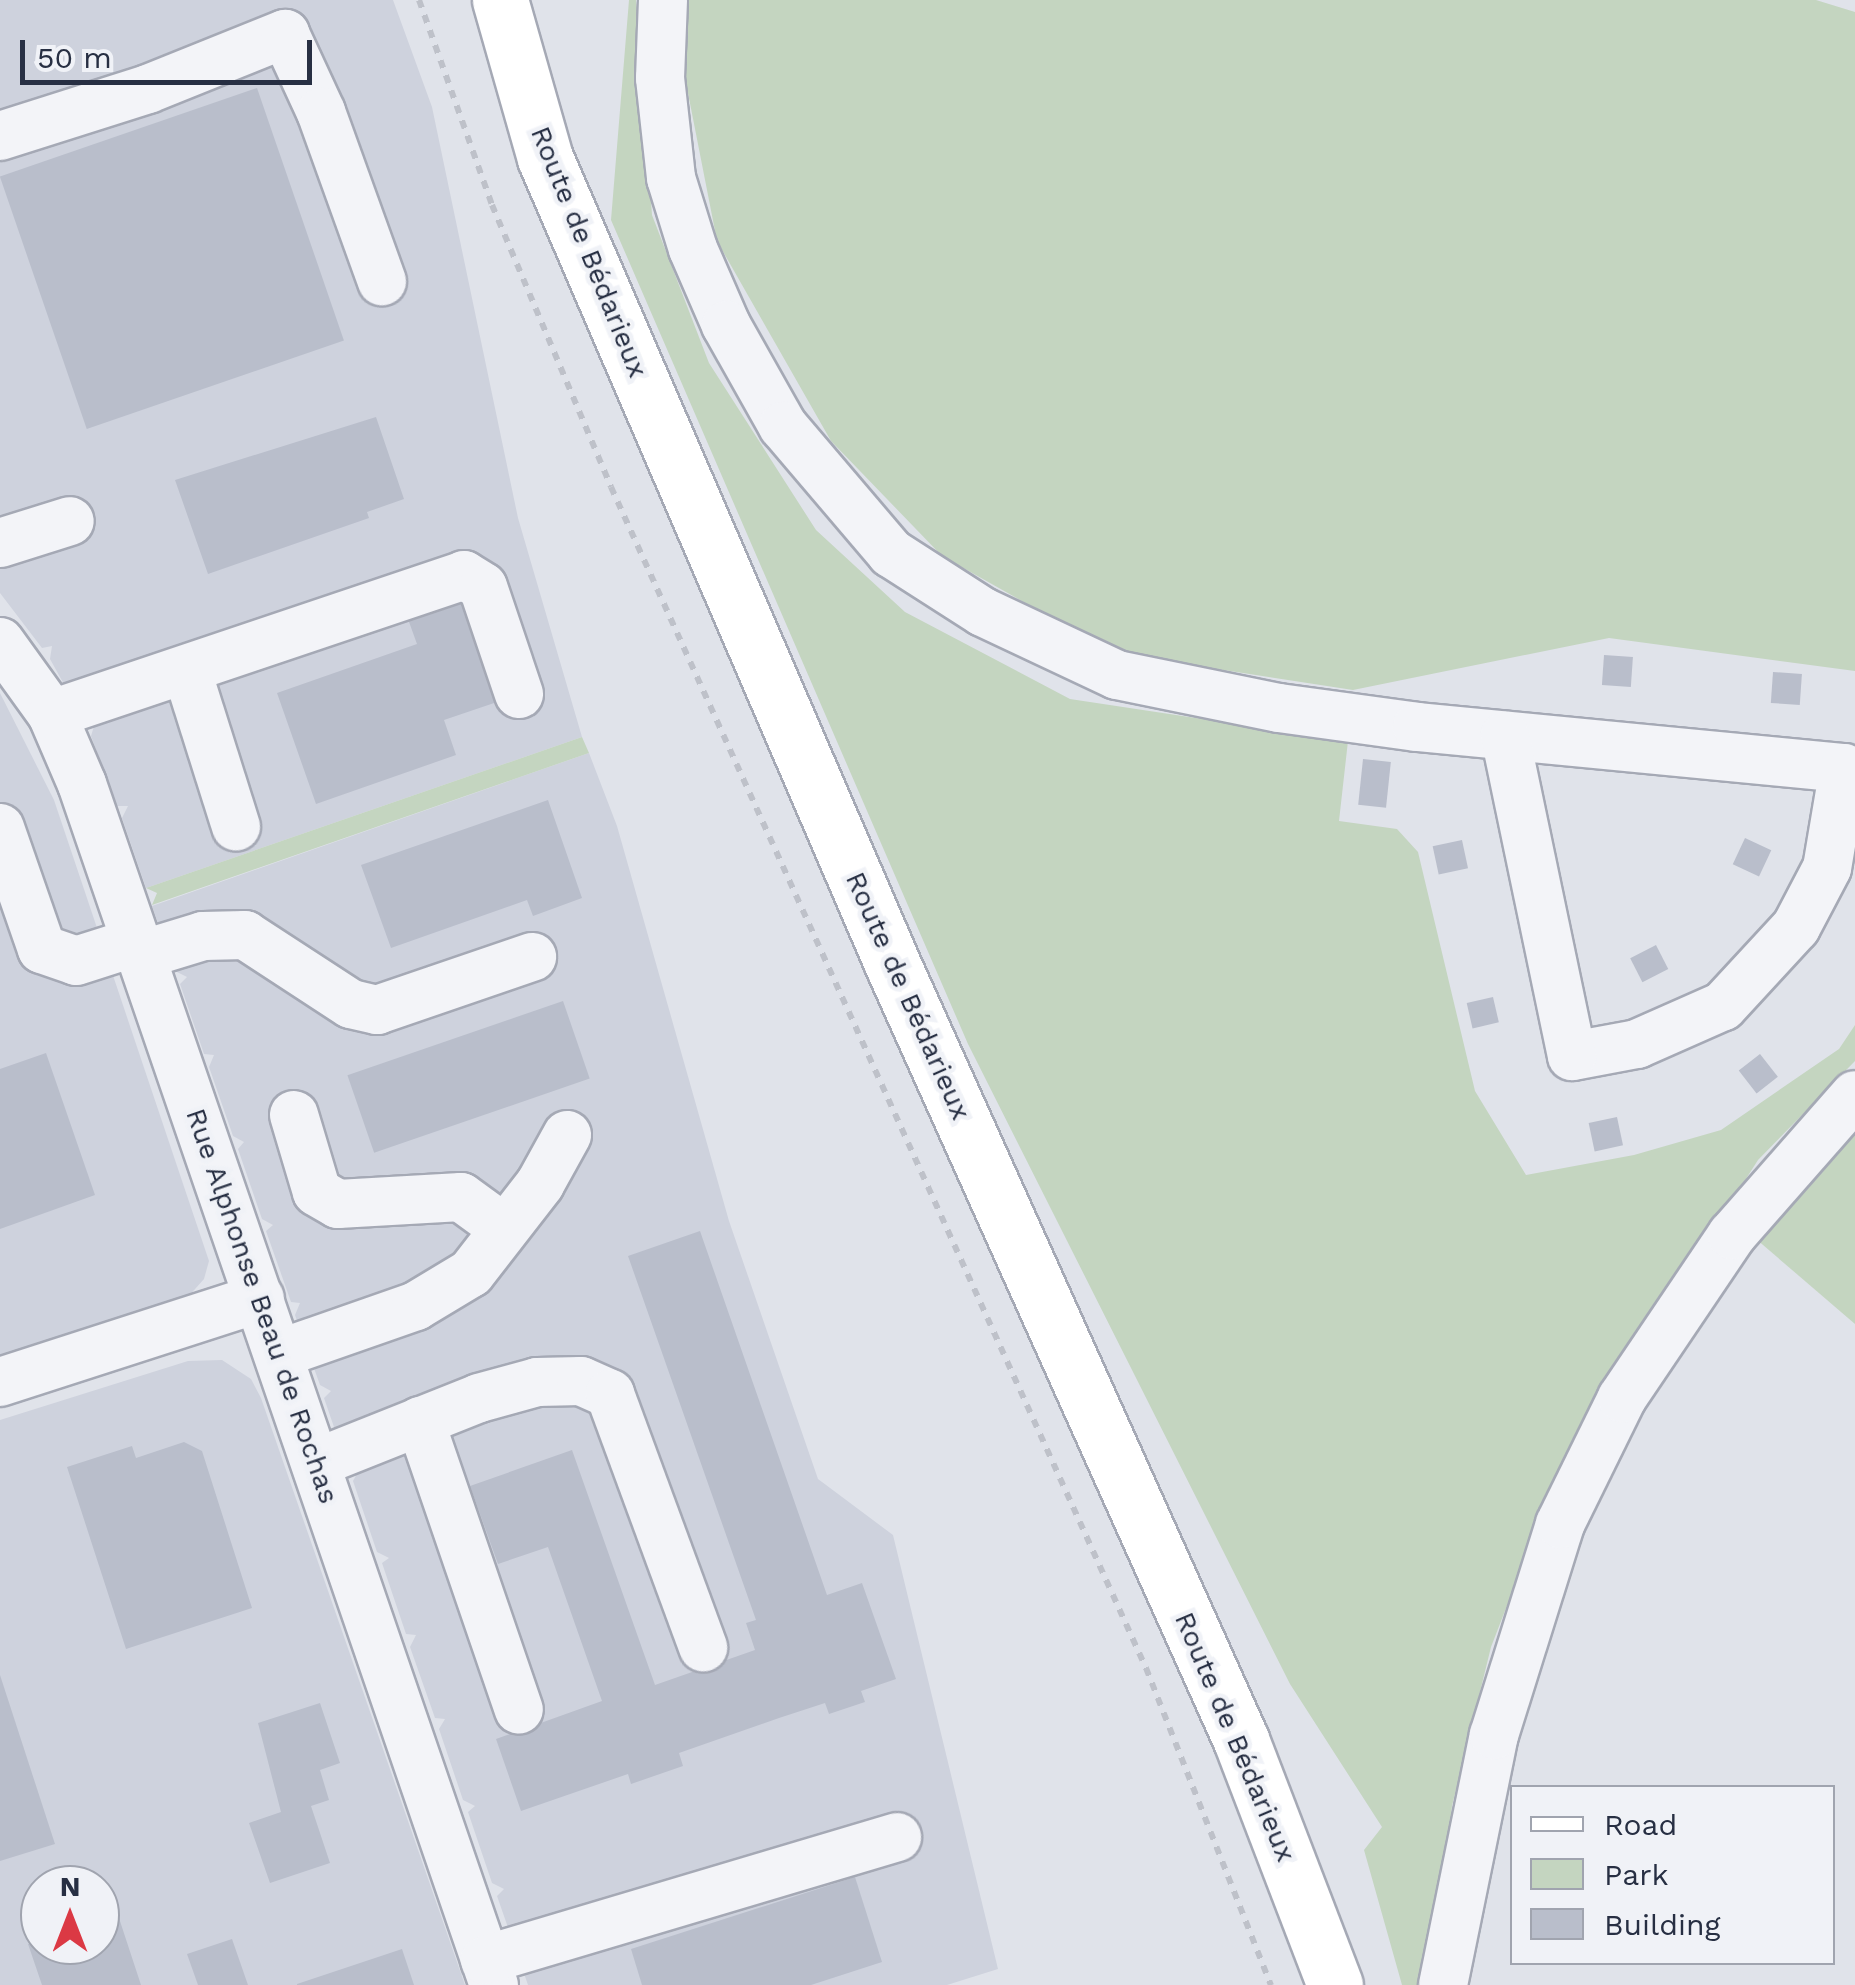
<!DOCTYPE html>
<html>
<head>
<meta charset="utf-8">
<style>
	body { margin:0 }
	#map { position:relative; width:1855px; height:1985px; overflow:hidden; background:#e0e3ea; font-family:"Work Sans",sans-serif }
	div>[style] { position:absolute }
	.built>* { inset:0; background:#ced2dd }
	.green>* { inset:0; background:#c4d5c0 }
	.building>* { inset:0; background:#b9becb; transform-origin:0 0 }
	.path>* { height:6px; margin-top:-3px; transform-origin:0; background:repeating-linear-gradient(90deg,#bec1c9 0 8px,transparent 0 16px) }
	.roads { filter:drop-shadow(2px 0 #a5a9b5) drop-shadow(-2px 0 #a5a9b5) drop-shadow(0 2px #a5a9b5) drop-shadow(0 -2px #a5a9b5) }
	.minor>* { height:48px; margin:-24px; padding:0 24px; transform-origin:24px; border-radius:24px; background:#f3f4f8 }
	.major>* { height:55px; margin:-27.5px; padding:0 27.5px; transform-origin:27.5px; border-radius:27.5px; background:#fff }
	span { translate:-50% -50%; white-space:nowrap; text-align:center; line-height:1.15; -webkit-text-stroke:9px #f0f2f7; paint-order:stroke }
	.street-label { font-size:28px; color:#272f43 }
	.legend { position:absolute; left:1510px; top:1785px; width:325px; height:180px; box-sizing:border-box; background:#f0f2f7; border:2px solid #a0a4af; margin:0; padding:12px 18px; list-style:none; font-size:30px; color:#272f43 }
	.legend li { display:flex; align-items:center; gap:20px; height:50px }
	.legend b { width:50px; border:2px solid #a0a4af }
	.north { position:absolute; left:20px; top:1865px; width:100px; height:100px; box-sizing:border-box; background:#f0f2f7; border:2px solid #a0a4af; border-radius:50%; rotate:0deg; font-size:28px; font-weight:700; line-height:40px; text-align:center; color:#272f43 }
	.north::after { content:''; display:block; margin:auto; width:35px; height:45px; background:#db3944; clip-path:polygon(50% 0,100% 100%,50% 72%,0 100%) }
	.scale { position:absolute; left:20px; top:40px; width:292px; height:45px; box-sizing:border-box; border:5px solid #272f43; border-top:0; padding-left:12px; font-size:30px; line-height:35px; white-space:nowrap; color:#272f43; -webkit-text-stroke:8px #f0f2f7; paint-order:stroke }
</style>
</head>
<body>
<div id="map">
	<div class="built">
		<div style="clip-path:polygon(0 0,393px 0,432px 107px,518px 518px,582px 737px,146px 888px,122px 818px,128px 806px,117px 806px,91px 736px,95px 723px,86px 724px,50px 659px,52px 646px,42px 648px,0 593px)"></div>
		<div style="clip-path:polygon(0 693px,54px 800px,209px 1261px,204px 1279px,187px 1298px,0 1359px)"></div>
		<div style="clip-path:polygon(589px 753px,617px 826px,729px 1221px,818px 1479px,893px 1535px,998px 1969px,947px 1985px,528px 1985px,497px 1896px,504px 1889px,492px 1883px,468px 1812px,475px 1806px,463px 1800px,439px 1729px,445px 1719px,435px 1718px,410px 1647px,416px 1635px,406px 1634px,382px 1563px,389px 1558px,377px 1552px,353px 1481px,359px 1470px,348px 1468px,324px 1398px,331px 1391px,320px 1385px,295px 1315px,300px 1303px,291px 1302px,266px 1231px,273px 1225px,262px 1219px,238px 1149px,244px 1142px,233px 1136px,209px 1067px,214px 1055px,204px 1054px,180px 984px,187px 977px,175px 971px,152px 906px)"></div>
		<div style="clip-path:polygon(evenodd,222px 1360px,251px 1379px,261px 1398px,465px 1985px,0 1985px,0 1420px,188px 1361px,222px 1360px,40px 1885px,100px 1885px,100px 1945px,40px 1945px,40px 1885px)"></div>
	</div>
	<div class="green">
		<div style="clip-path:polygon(629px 0,636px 0,652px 215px,709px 363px,816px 530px,905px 612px,1070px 699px,1348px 741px,1339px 821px,1397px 829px,1418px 852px,1475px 1091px,1526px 1175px,1634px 1155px,1721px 1130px,1839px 1049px,1855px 1025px,1855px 1061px,1758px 1160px,1559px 1471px,1491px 1647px,1452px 1806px,1431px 1985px,1402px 1985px,1364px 1850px,1382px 1827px,1290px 1684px,968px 1044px,611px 220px)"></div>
		<div style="clip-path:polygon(686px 0,1816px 0,1855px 12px,1855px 671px,1609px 638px,1353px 690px,1114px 653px,942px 556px,831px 441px,717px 241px,676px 32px)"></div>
		<div style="clip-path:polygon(582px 737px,589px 753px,152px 905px,157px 893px,146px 888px)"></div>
		<div style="clip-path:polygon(1855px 1115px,1855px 1324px,1749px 1233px)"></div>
	</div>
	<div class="building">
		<div style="left:257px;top:88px;width:267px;height:272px;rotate:71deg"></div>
		<div style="clip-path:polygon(376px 417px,404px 499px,367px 512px,369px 518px,208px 574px,175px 480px)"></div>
		<div style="clip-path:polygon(461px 588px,500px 701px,444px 720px,456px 755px,316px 804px,277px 693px,417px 644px,404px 608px)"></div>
		<div style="left:1604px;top:655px;width:29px;height:30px;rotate:4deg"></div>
		<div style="left:1773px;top:672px;width:29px;height:31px;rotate:4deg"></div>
		<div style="left:1363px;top:759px;width:28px;height:46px;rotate:6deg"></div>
		<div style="clip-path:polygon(548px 800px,582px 898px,533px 916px,527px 900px,391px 948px,361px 865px)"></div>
		<div style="left:1745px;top:838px;width:29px;height:29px;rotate:25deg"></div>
		<div style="left:1462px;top:840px;width:29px;height:30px;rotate:78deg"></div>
		<div style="left:1656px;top:945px;width:27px;height:29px;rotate:63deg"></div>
		<div style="left:1493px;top:997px;width:26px;height:27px;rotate:77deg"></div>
		<div style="left:563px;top:1001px;width:82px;height:228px;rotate:71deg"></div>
		<div style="clip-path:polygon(46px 1053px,95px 1195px,0 1229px,0 1069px)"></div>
		<div style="left:1760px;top:1054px;width:29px;height:27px;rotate:52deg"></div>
		<div style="left:1617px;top:1117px;width:29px;height:29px;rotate:78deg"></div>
		<div style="clip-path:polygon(700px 1231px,827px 1595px,862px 1583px,896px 1679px,861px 1691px,865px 1702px,829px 1714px,825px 1703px,779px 1718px,679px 1753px,683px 1766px,631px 1784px,628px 1774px,521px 1811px,496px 1739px,602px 1701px,548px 1547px,498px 1564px,470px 1486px,572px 1450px,655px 1685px,755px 1650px,746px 1623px,756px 1620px,628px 1256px)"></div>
		<div style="clip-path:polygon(184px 1442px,202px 1451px,252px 1608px,126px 1649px,67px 1467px,132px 1446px,136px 1458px)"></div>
		<div style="clip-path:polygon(0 1675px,55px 1844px,0 1861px)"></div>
		<div style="clip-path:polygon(320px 1703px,340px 1763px,320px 1770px,329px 1800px,311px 1806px,330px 1863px,270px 1883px,249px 1823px,281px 1812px,258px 1723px)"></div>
		<div style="clip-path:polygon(855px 1877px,882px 1962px,811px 1985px,642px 1985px,631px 1949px)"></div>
		<div style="clip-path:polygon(118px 1915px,141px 1985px,42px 1985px,28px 1944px,100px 1945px,100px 1921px)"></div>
		<div style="clip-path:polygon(232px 1939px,248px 1985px,198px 1985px,187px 1954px)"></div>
		<div style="clip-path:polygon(402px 1949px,414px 1985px,297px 1985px,297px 1984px)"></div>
	</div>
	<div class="path">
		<div style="left:419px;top:0;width:218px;rotate:70.4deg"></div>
		<div style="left:492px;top:205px;width:306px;rotate:67.1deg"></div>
		<div style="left:611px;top:487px;width:1297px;rotate:65.63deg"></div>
		<div style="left:1146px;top:1668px;width:341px;rotate:68.5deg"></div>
	</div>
	<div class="roads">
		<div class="minor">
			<div style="left:663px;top:0;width:78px;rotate:92.2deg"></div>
			<div style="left:660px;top:78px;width:101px;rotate:83.7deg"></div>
			<div style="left:671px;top:178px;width:74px;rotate:72.8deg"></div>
			<div style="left:693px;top:249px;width:83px;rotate:66.5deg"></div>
			<div style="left:726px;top:325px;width:116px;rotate:60.6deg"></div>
			<div style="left:783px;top:426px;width:167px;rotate:49.6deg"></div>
			<div style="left:891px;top:553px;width:109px;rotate:32.7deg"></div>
			<div style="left:983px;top:612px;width:148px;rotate:25.2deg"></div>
			<div style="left:1117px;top:675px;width:165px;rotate:11.5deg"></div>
			<div style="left:1279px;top:708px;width:139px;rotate:7.8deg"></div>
			<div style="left:1417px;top:727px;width:429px;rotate:5.5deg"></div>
			<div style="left:1844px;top:768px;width:101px;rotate:99.6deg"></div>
			<div style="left:1827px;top:868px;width:67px;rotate:117.7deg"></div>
			<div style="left:1796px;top:927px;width:108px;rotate:132.7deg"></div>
			<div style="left:1723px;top:1006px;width:94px;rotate:156.2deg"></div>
			<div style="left:1637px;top:1044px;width:66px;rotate:169.5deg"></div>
			<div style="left:1572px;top:1056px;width:327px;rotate:-101.8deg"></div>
			<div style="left:0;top:136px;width:155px;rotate:-17.6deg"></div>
			<div style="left:148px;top:89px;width:148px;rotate:-21.9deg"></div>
			<div style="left:285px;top:34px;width:86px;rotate:65.2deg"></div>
			<div style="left:321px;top:112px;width:180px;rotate:70.2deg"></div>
			<div style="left:0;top:543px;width:73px;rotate:-17.4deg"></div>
			<div style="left:0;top:642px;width:89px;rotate:54.2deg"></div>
			<div style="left:52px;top:714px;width:76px;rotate:66.8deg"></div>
			<div style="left:82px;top:784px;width:1270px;rotate:71.07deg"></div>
			<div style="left:187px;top:671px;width:163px;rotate:72.5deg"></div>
			<div style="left:52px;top:714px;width:435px;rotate:-18.6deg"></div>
			<div style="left:464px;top:575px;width:22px;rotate:32deg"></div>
			<div style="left:483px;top:587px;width:113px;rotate:71.4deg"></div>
			<div style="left:0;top:828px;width:128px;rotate:70.9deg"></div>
			<div style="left:42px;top:949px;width:36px;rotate:19deg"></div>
			<div style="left:76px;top:961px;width:63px;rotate:-17.6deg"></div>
			<div style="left:141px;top:955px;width:65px;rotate:-17deg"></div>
			<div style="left:203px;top:936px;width:42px;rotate:-1.4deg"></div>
			<div style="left:245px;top:935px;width:126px;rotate:33.1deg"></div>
			<div style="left:351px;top:1004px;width:27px;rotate:13deg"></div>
			<div style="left:377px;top:1010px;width:164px;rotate:-18.9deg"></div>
			<div style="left:294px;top:1115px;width:80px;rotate:73.4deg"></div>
			<div style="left:317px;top:1192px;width:24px;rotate:30deg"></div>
			<div style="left:338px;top:1204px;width:123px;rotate:-3.3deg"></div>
			<div style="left:461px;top:1197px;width:54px;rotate:36deg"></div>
			<div style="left:279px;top:1354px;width:145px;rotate:-19.3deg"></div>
			<div style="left:416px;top:1306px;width:64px;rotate:-31deg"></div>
			<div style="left:471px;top:1273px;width:113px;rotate:-52.2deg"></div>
			<div style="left:540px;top:1184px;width:56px;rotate:-61.1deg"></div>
			<div style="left:0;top:1382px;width:273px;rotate:-17.9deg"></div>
			<div style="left:420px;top:1421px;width:305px;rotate:71.1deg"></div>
			<div style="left:316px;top:1463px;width:175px;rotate:-21.7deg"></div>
			<div style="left:479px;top:1398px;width:60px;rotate:-15.4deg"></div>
			<div style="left:537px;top:1382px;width:44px;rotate:-1.3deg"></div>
			<div style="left:581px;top:1381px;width:32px;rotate:24deg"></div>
			<div style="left:610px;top:1394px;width:270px;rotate:69.8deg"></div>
			<div style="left:485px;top:1960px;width:430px;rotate:-16.6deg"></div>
			<div style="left:1443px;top:1985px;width:255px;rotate:-78.5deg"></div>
			<div style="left:1494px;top:1735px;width:221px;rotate:-72.6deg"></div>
			<div style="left:1560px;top:1524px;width:140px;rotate:-63.8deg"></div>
			<div style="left:1622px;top:1398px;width:197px;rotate:-56deg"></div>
			<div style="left:1732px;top:1235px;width:186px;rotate:-48.7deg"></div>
		</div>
		<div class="major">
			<div style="left:500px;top:0;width:164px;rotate:74.1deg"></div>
			<div style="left:545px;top:158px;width:877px;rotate:66.68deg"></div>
			<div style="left:892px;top:963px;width:852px;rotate:65.81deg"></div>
			<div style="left:1241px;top:1740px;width:262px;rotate:69deg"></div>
		</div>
	</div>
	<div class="street-label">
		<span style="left:589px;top:252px;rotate:68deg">Route de Bédarieux</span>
		<span style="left:908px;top:996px;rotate:66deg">Route de Bédarieux</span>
		<span style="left:262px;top:1306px;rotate:71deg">Rue Alphonse Beau de Rochas</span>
		<span style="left:1235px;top:1737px;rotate:67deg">Route de Bédarieux</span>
	</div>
	<ul class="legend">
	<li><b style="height:12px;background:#fff"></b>Road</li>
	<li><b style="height:28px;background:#c4d5c0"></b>Park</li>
	<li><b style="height:28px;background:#b9becb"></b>Building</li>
	</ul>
	<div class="north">N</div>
	<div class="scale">50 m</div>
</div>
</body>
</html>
